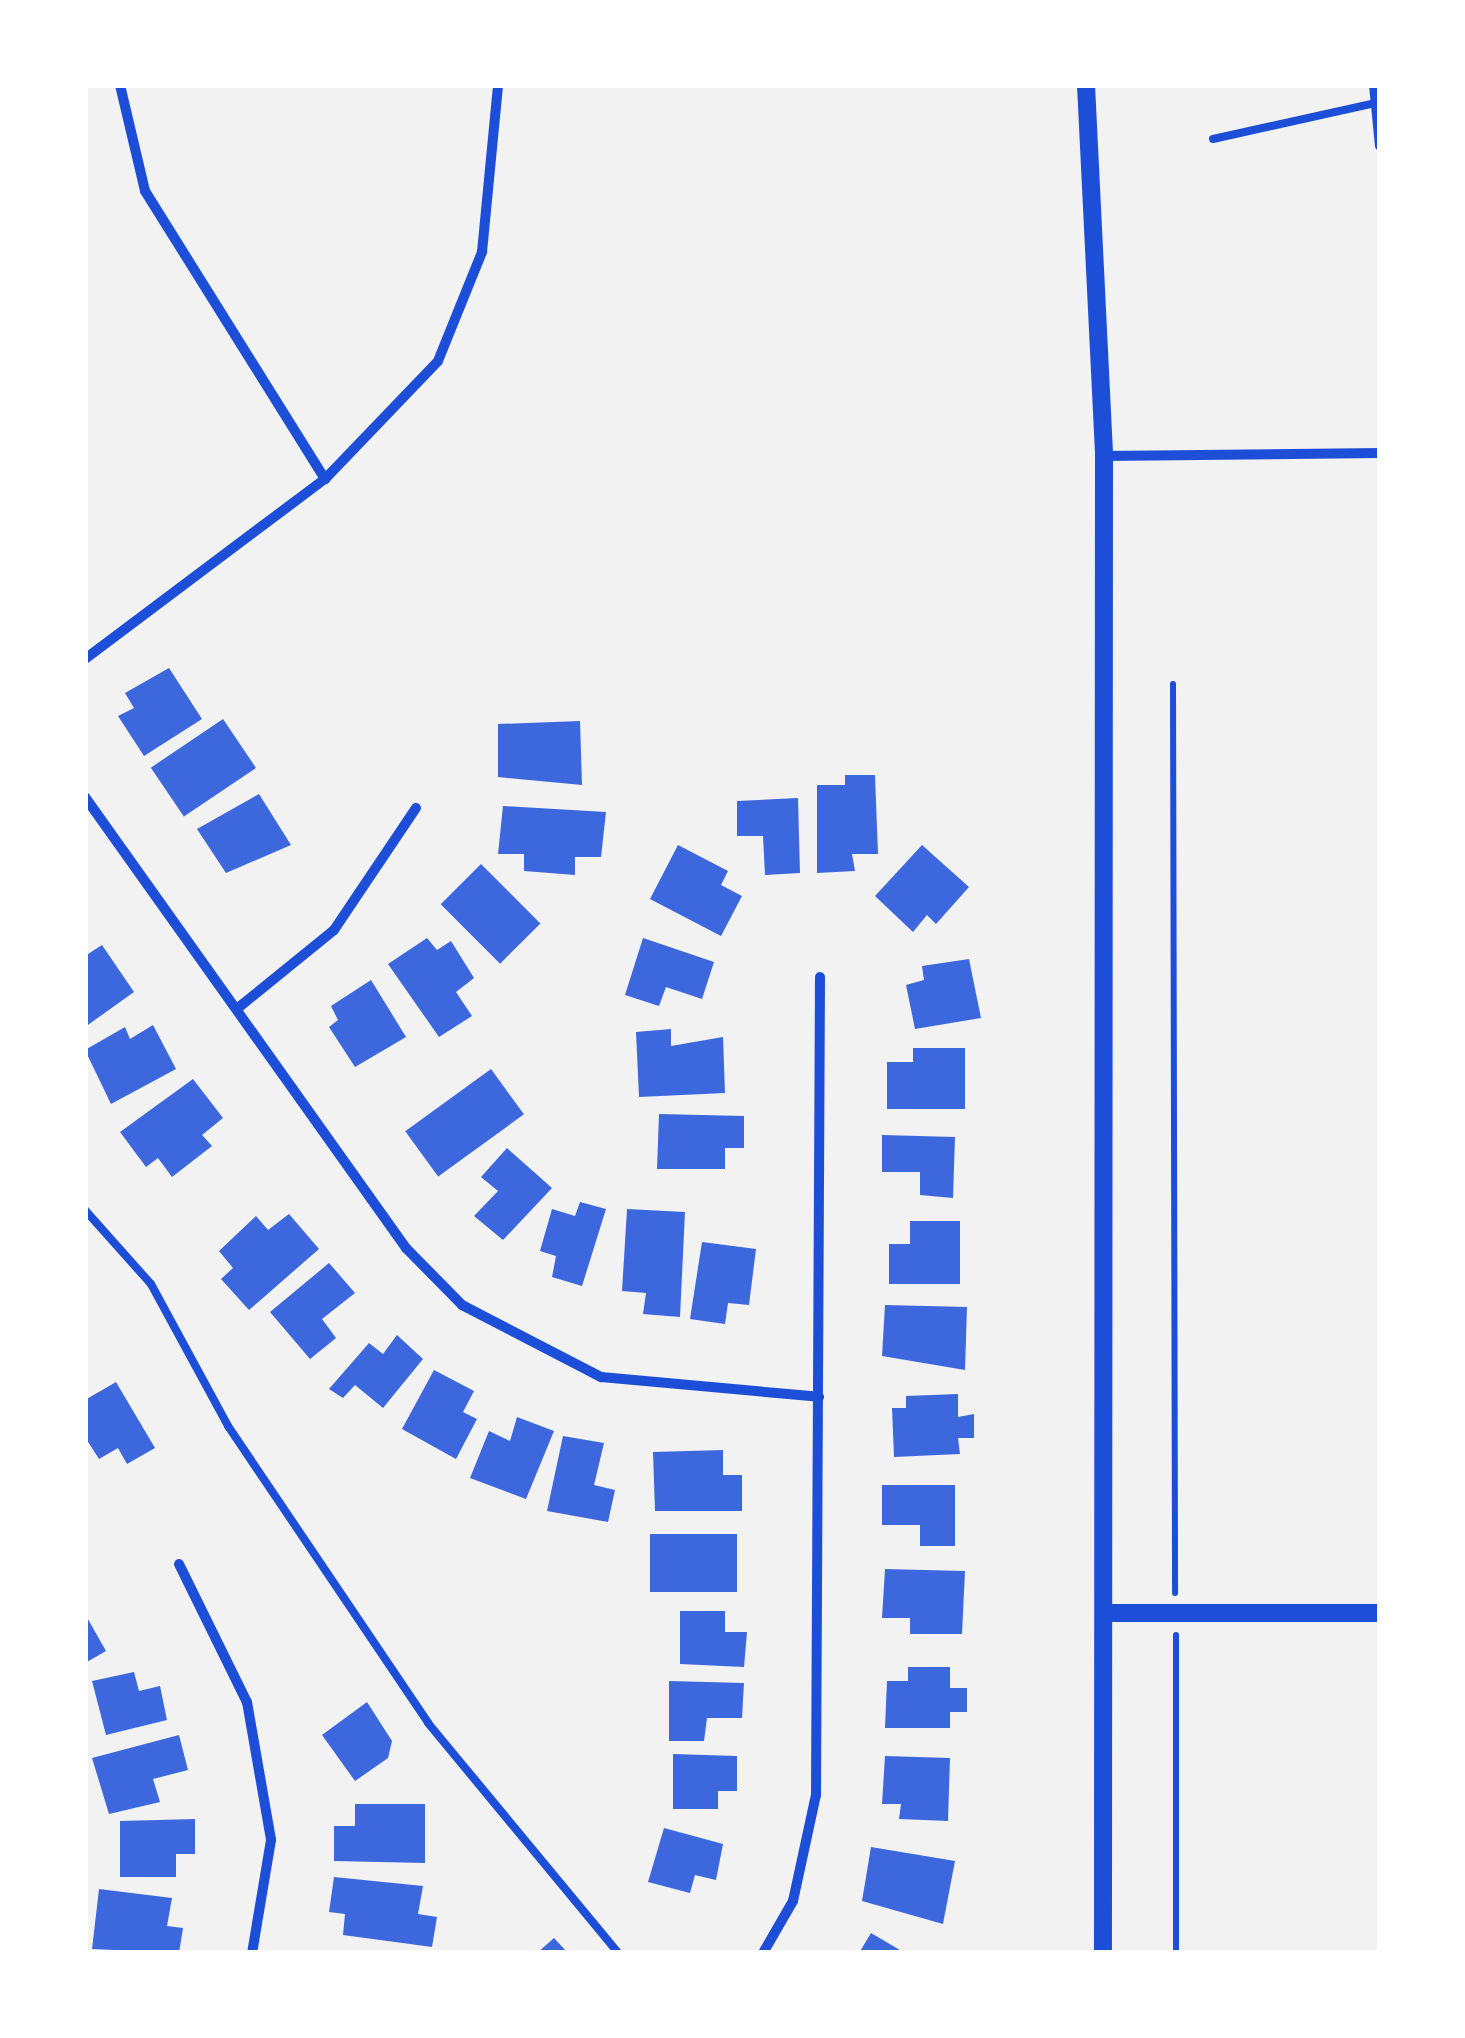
<!DOCTYPE html>
<html>
<head>
<meta charset="utf-8">
<style>
	body { margin:0 }
	#map { position:relative; width:1465px; height:2038px; overflow:hidden; background:#f2f2f2; font-family:Lato,sans-serif }
	div>[style] { position:absolute }
	.building>* { inset:0; background:#3d67dc; transform-origin:0 0 }
	.path>* { height:6px; margin:-3px; padding:0 3px; transform-origin:3px; border-radius:3px; background:#1d4ed8 }
	.service>* { height:8px; margin:-4px; padding:0 4px; transform-origin:4px; border-radius:4px; background:#1d4ed8 }
	.minor>* { height:10px; margin:-5px; padding:0 5px; transform-origin:5px; border-radius:5px; background:#1d4ed8 }
	.tertiary>* { height:18px; margin:-9px; padding:0 9px; transform-origin:9px; border-radius:9px; background:#1d4ed8 }
	span { translate:-50% -50%; white-space:nowrap; text-align:center; line-height:1.15; -webkit-text-stroke:8px #fff; paint-order:stroke }
	.frame { position:absolute; inset:0; border:88px solid #fff; pointer-events:none }
</style>
</head>
<body>
<div id="map">
	<div class="building">
		<div style="clip-path:polygon(169px 668px,202px 719px,144px 756px,118px 716px,134px 708px,125px 693px)"></div>
		<div style="left:223px;top:719px;width:59px;height:87px;rotate:56deg"></div>
		<div style="clip-path:polygon(580px 721px,582px 785px,498px 777px,498px 724px)"></div>
		<div style="clip-path:polygon(845px 775px,875px 775px,878px 854px,852px 854px,855px 871px,817px 873px,817px 785px,845px 785px)"></div>
		<div style="clip-path:polygon(259px 794px,291px 845px,226px 873px,197px 829px)"></div>
		<div style="clip-path:polygon(798px 798px,800px 873px,765px 875px,763px 836px,737px 836px,737px 801px)"></div>
		<div style="clip-path:polygon(503px 806px,606px 812px,601px 857px,575px 857px,575px 875px,524px 871px,524px 854px,498px 854px)"></div>
		<div style="clip-path:polygon(678px 845px,728px 871px,721px 885px,742px 896px,721px 936px,650px 899px)"></div>
		<div style="clip-path:polygon(922px 845px,969px 887px,936px 924px,927px 915px,913px 932px,875px 896px)"></div>
		<div style="left:481px;top:864px;width:84px;height:57px;rotate:45deg"></div>
		<div style="clip-path:polygon(427px 938px,437px 950px,451px 941px,474px 978px,456px 992px,472px 1016px,439px 1037px,388px 964px)"></div>
		<div style="clip-path:polygon(643px 938px,714px 962px,702px 999px,666px 987px,659px 1006px,625px 995px)"></div>
		<div style="clip-path:polygon(102px 945px,134px 992px,85px 1027px,85px 956px)"></div>
		<div style="clip-path:polygon(969px 959px,981px 1018px,915px 1029px,906px 985px,924px 980px,922px 966px)"></div>
		<div style="clip-path:polygon(371px 980px,406px 1037px,355px 1067px,329px 1027px,338px 1020px,331px 1006px)"></div>
		<div style="clip-path:polygon(153px 1025px,176px 1069px,111px 1104px,85px 1050px,125px 1027px,130px 1039px)"></div>
		<div style="clip-path:polygon(671px 1029px,671px 1046px,723px 1037px,725px 1093px,639px 1097px,636px 1032px)"></div>
		<div style="clip-path:polygon(913px 1048px,965px 1048px,965px 1109px,887px 1109px,887px 1062px,913px 1062px)"></div>
		<div style="left:491px;top:1069px;width:56px;height:106px;rotate:54deg"></div>
		<div style="clip-path:polygon(193px 1079px,223px 1118px,202px 1135px,212px 1146px,172px 1177px,158px 1158px,146px 1167px,120px 1132px)"></div>
		<div style="clip-path:polygon(659px 1114px,744px 1116px,744px 1148px,725px 1148px,725px 1169px,657px 1169px)"></div>
		<div style="clip-path:polygon(882px 1135px,955px 1137px,953px 1198px,920px 1195px,920px 1172px,882px 1172px)"></div>
		<div style="clip-path:polygon(507px 1148px,552px 1188px,503px 1240px,474px 1216px,498px 1191px,481px 1177px)"></div>
		<div style="clip-path:polygon(580px 1202px,606px 1209px,582px 1286px,552px 1277px,556px 1256px,540px 1251px,552px 1209px,575px 1216px)"></div>
		<div style="clip-path:polygon(627px 1209px,685px 1212px,680px 1317px,643px 1314px,646px 1293px,622px 1291px)"></div>
		<div style="clip-path:polygon(289px 1214px,319px 1249px,249px 1310px,221px 1279px,233px 1268px,219px 1251px,256px 1216px,268px 1230px)"></div>
		<div style="clip-path:polygon(910px 1221px,960px 1221px,960px 1284px,889px 1284px,889px 1244px,910px 1244px)"></div>
		<div style="clip-path:polygon(702px 1242px,756px 1249px,749px 1305px,728px 1303px,725px 1324px,690px 1319px)"></div>
		<div style="clip-path:polygon(329px 1263px,355px 1293px,322px 1319px,336px 1338px,310px 1359px,270px 1312px)"></div>
		<div style="clip-path:polygon(885px 1305px,967px 1307px,965px 1370px,882px 1356px)"></div>
		<div style="clip-path:polygon(397px 1335px,423px 1359px,383px 1408px,355px 1385px,343px 1398px,329px 1389px,369px 1343px,383px 1354px)"></div>
		<div style="clip-path:polygon(434px 1370px,474px 1391px,463px 1412px,477px 1419px,456px 1459px,402px 1429px)"></div>
		<div style="clip-path:polygon(116px 1382px,155px 1448px,127px 1464px,118px 1448px,99px 1459px,85px 1437px,85px 1400px)"></div>
		<div style="clip-path:polygon(958px 1394px,958px 1417px,974px 1414px,974px 1438px,958px 1438px,960px 1454px,894px 1457px,892px 1408px,906px 1408px,906px 1396px)"></div>
		<div style="clip-path:polygon(517px 1417px,554px 1431px,526px 1499px,470px 1478px,489px 1431px,510px 1441px)"></div>
		<div style="clip-path:polygon(563px 1436px,604px 1443px,594px 1485px,615px 1490px,608px 1522px,547px 1511px)"></div>
		<div style="clip-path:polygon(723px 1450px,723px 1475px,742px 1475px,742px 1511px,655px 1511px,653px 1452px)"></div>
		<div style="clip-path:polygon(882px 1485px,955px 1485px,955px 1546px,920px 1546px,920px 1525px,882px 1525px)"></div>
		<div style="left:650px;top:1534px;width:87px;height:58px"></div>
		<div style="clip-path:polygon(885px 1569px,965px 1571px,962px 1634px,910px 1634px,910px 1618px,882px 1618px)"></div>
		<div style="clip-path:polygon(680px 1611px,725px 1611px,725px 1632px,747px 1632px,744px 1667px,680px 1664px)"></div>
		<div style="clip-path:polygon(85px 1614px,106px 1651px,85px 1663px)"></div>
		<div style="clip-path:polygon(908px 1667px,950px 1667px,950px 1688px,967px 1688px,967px 1712px,950px 1712px,950px 1728px,885px 1728px,887px 1681px,908px 1681px)"></div>
		<div style="clip-path:polygon(134px 1672px,139px 1691px,160px 1686px,167px 1720px,106px 1735px,92px 1681px)"></div>
		<div style="clip-path:polygon(669px 1681px,744px 1683px,742px 1718px,707px 1718px,704px 1741px,669px 1741px)"></div>
		<div style="clip-path:polygon(367px 1702px,392px 1741px,388px 1758px,355px 1781px,322px 1735px)"></div>
		<div style="clip-path:polygon(179px 1735px,188px 1770px,153px 1779px,160px 1802px,109px 1814px,92px 1758px)"></div>
		<div style="clip-path:polygon(673px 1754px,737px 1756px,737px 1791px,718px 1791px,718px 1809px,673px 1809px)"></div>
		<div style="clip-path:polygon(885px 1756px,950px 1758px,948px 1821px,899px 1819px,901px 1804px,882px 1804px)"></div>
		<div style="clip-path:polygon(355px 1804px,425px 1804px,425px 1863px,334px 1861px,334px 1826px,355px 1826px)"></div>
		<div style="clip-path:polygon(195px 1819px,195px 1854px,176px 1854px,176px 1877px,120px 1877px,120px 1821px)"></div>
		<div style="clip-path:polygon(664px 1828px,723px 1844px,716px 1880px,695px 1875px,690px 1893px,648px 1882px)"></div>
		<div style="clip-path:polygon(871px 1847px,955px 1861px,943px 1924px,862px 1901px)"></div>
		<div style="clip-path:polygon(334px 1877px,423px 1886px,418px 1914px,437px 1917px,432px 1947px,343px 1935px,345px 1914px,329px 1912px)"></div>
		<div style="clip-path:polygon(99px 1889px,172px 1898px,167px 1926px,183px 1928px,179px 1953px,92px 1949px)"></div>
		<div style="clip-path:polygon(871px 1933px,905px 1953px,859px 1953px)"></div>
		<div style="clip-path:polygon(554px 1938px,568px 1953px,537px 1953px)"></div>
	</div>
	<div class="path">
		<div style="left:1173px;top:684px;width:909px;rotate:89.87deg"></div>
		<div style="left:1176px;top:1635px;width:318px;rotate:90deg"></div>
	</div>
	<div class="service">
		<div style="left:1213px;top:139px;width:167px;rotate:-12.5deg"></div>
		<div style="left:85px;top:1210px;width:99px;rotate:48.3deg"></div>
		<div style="left:151px;top:1284px;width:162px;rotate:61.5deg"></div>
		<div style="left:228px;top:1426px;width:358px;rotate:56deg"></div>
		<div style="left:428px;top:1723px;width:298px;rotate:50.4deg"></div>
	</div>
	<div class="minor">
		<div style="left:120px;top:85px;width:109px;rotate:76.7deg"></div>
		<div style="left:145px;top:191px;width:340px;rotate:58deg"></div>
		<div style="left:1374px;top:85px;width:61px;rotate:84.4deg"></div>
		<div style="left:1104px;top:456px;width:276px;rotate:-0.6deg"></div>
		<div style="left:85px;top:659px;width:300px;rotate:-36.9deg"></div>
		<div style="left:325px;top:479px;width:163px;rotate:-46.2deg"></div>
		<div style="left:438px;top:361px;width:118px;rotate:-68deg"></div>
		<div style="left:482px;top:252px;width:168px;rotate:-84.5deg"></div>
		<div style="left:85px;top:797px;width:554px;rotate:54.56deg"></div>
		<div style="left:406px;top:1248px;width:80px;rotate:45.5deg"></div>
		<div style="left:462px;top:1305px;width:157px;rotate:27.4deg"></div>
		<div style="left:601px;top:1377px;width:219px;rotate:5.2deg"></div>
		<div style="left:238px;top:1008px;width:124px;rotate:-39.1deg"></div>
		<div style="left:334px;top:930px;width:147px;rotate:-56.1deg"></div>
		<div style="left:179px;top:1564px;width:154px;rotate:63.8deg"></div>
		<div style="left:247px;top:1702px;width:140px;rotate:80.1deg"></div>
		<div style="left:271px;top:1840px;width:115px;rotate:99.5deg"></div>
		<div style="left:763px;top:1953px;width:60px;rotate:-60deg"></div>
		<div style="left:793px;top:1901px;width:108px;rotate:-77.8deg"></div>
		<div style="left:816px;top:1795px;width:818px;rotate:-89.72deg"></div>
	</div>
	<div class="tertiary">
		<div style="left:1086px;top:85px;width:371px;rotate:87.2deg"></div>
		<div style="left:1104px;top:456px;width:1497px;rotate:90.04deg"></div>
		<div style="left:1105px;top:1613px;width:275px"></div>
	</div>
	<div class="frame"></div>
</div>
</body>
</html>
